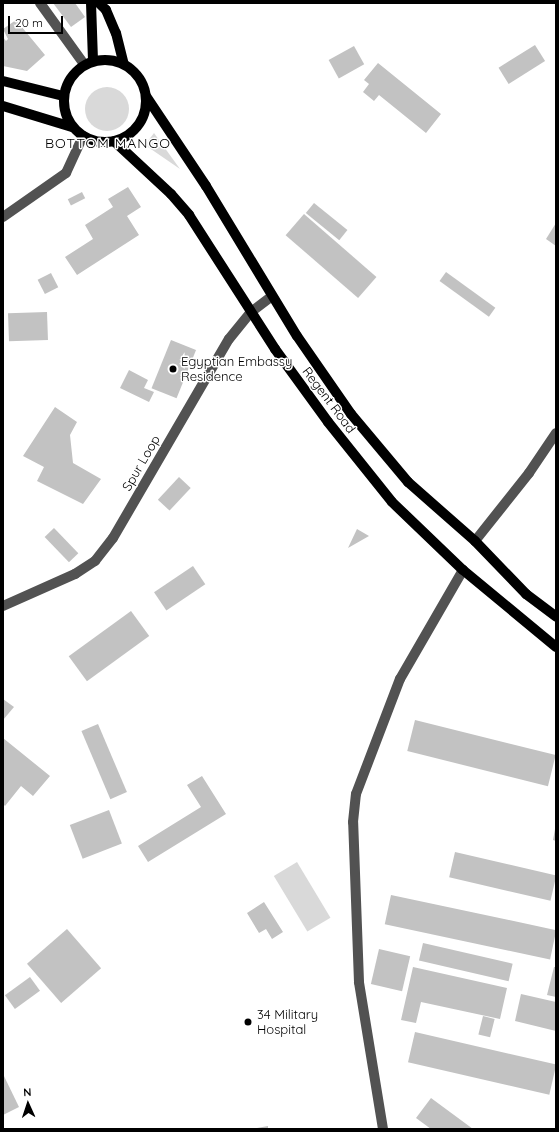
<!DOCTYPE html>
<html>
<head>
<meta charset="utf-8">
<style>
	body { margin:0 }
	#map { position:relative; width:559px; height:1132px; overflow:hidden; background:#fff; font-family:Quicksand,sans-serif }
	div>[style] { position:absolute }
	.green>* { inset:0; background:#d9d9d9; transform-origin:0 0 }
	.round { border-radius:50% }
	.building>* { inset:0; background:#c2c2c2; transform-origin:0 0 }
	.minor>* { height:10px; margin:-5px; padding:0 5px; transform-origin:5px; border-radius:5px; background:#525252 }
	.major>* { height:10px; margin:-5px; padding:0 5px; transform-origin:5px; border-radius:5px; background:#000 }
	.major>.ring { margin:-5px; padding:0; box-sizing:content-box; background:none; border:10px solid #000; border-radius:50% }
	.dots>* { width:11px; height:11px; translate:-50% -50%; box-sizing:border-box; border:2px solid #fff; border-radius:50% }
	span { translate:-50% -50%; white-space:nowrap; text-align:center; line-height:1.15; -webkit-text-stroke:3px #fff; paint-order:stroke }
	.poi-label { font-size:13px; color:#000 }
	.left { translate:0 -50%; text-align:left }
	.street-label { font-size:13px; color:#000 }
	.neighbourhood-label { font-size:14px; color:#000; letter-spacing:1px }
	.frame { position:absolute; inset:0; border:4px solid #000; pointer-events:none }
	.north { position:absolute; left:8px; top:1084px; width:40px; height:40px; -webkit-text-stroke:3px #fff; paint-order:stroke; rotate:357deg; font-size:11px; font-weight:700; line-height:16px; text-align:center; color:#000 }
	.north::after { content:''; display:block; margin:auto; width:14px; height:18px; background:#000; clip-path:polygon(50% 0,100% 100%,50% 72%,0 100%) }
	.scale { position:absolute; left:8px; top:16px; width:55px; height:18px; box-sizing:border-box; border:2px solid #000; border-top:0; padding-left:5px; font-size:12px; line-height:14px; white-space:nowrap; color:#000; -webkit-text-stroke:3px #fff; paint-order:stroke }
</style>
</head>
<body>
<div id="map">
	<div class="green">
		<div class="round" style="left:85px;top:87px;width:44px;height:44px"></div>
		<div style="clip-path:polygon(154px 133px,180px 169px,145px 145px)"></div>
		<div style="left:297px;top:862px;width:65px;height:27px;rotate:59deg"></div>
	</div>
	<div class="building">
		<div style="clip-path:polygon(53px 3px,75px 3px,85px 17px,71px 27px)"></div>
		<div style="clip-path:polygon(16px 20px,45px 55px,27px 71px,3px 66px,3px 37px,6px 41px,8px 39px,3px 29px)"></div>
		<div style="left:535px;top:45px;width:19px;height:43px;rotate:58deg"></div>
		<div style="left:354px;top:46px;width:21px;height:29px;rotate:61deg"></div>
		<div style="clip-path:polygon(378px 63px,441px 114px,426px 133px,379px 95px,374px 101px,363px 92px,369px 84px,364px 80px)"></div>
		<div style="clip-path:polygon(128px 187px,141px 207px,127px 216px,139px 235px,77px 275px,65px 257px,93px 239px,85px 225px,113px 207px,108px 199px)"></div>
		<div style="left:82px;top:192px;width:7px;height:16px;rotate:63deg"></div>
		<div style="left:314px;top:203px;width:43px;height:13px;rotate:39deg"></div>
		<div style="left:304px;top:214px;width:96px;height:28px;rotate:41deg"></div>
		<div style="clip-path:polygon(556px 223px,556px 246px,546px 239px)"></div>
		<div style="left:446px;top:272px;width:61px;height:11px;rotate:36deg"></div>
		<div style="left:51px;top:273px;width:16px;height:15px;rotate:63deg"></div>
		<div style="left:47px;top:312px;width:28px;height:39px;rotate:88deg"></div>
		<div style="left:171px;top:340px;width:27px;height:52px;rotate:22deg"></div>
		<div style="clip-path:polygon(129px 370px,148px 380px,144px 388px,154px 392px,149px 402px,120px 388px)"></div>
		<div style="clip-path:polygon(55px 407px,77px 422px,70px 435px,73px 463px,101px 479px,83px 504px,37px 481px,44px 467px,23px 456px)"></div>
		<div style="left:179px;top:477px;width:16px;height:31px;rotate:43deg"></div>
		<div style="left:54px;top:528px;width:35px;height:13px;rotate:46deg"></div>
		<div style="clip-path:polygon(357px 529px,369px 536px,348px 548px)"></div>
		<div style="left:193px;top:566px;width:22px;height:47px;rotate:56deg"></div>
		<div style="left:131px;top:611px;width:31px;height:77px;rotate:54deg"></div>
		<div style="clip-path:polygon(3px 699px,14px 707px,3px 720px)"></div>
		<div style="left:415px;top:720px;width:145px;height:32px;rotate:14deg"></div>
		<div style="left:98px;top:724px;width:74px;height:18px;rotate:67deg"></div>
		<div style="clip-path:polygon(3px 738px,50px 776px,33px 796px,21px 786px,5px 806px,3px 804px)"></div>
		<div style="clip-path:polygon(202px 776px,226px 814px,148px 862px,138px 846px,201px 807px,187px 785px)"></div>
		<div style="left:109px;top:810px;width:36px;height:42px;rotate:69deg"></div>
		<div style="clip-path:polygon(555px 829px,556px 829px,556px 841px,553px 840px)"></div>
		<div style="left:455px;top:852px;width:104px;height:26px;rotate:13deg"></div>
		<div style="left:391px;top:895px;width:169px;height:30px;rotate:12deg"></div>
		<div style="clip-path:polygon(264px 902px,283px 932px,272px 939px,266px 929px,259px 933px,247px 913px)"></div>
		<div style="left:67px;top:929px;width:52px;height:53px;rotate:49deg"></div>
		<div style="left:423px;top:943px;width:92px;height:18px;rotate:13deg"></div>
		<div style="left:379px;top:949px;width:32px;height:36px;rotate:13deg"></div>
		<div style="clip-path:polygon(413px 967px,507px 988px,500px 1019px,421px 1002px,416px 1023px,401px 1020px)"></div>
		<div style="clip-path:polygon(554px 967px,556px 967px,556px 997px,547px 995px)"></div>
		<div style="left:30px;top:977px;width:17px;height:31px;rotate:54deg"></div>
		<div style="clip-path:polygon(521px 994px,556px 1002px,556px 1031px,515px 1021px)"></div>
		<div style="left:483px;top:1016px;width:12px;height:19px;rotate:14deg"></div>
		<div style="left:415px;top:1032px;width:145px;height:31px;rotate:13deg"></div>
		<div style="clip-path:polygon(3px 1074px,19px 1107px,3px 1115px)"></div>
		<div style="clip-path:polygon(431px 1098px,473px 1129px,431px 1129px,416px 1118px)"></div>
		<div style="clip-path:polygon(268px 1126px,268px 1129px,257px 1129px,257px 1128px)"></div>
	</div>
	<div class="minor">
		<div style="left:40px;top:3px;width:75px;rotate:54.2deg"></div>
		<div style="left:3px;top:217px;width:77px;rotate:-34.9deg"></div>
		<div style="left:66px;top:173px;width:41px;rotate:-65.3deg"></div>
		<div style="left:475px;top:541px;width:87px;rotate:-51.5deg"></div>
		<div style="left:529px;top:473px;width:48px;rotate:-56deg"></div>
		<div style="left:3px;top:606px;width:79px;rotate:-24deg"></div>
		<div style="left:75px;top:574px;width:24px;rotate:-33deg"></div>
		<div style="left:95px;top:561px;width:29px;rotate:-52deg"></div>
		<div style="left:113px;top:538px;width:230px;rotate:-59.8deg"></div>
		<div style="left:229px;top:339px;width:35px;rotate:-51deg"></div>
		<div style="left:251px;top:312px;width:26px;rotate:-37deg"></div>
		<div style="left:383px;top:1129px;width:149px;rotate:-99.3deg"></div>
		<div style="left:359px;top:982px;width:160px;rotate:-92.1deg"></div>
		<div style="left:353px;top:822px;width:28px;rotate:-84deg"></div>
		<div style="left:356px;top:794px;width:123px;rotate:-69.1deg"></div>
		<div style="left:400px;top:679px;width:126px;rotate:-60deg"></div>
	</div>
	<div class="major">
		<div style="left:91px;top:3px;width:58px;rotate:88deg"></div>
		<div style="left:99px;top:3px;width:10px;rotate:45deg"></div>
		<div style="left:106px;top:10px;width:25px;rotate:67deg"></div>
		<div style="left:116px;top:33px;width:32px;rotate:76deg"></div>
		<div class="ring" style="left:64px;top:60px;width:72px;height:72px"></div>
		<div style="left:3px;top:81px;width:62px;rotate:14deg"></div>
		<div style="left:146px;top:96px;width:108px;rotate:56.3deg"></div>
		<div style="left:206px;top:186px;width:175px;rotate:58.8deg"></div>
		<div style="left:297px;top:336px;width:95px;rotate:55.3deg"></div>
		<div style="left:351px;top:414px;width:89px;rotate:50deg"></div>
		<div style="left:408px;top:482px;width:89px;rotate:41.4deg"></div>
		<div style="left:475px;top:541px;width:74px;rotate:46.1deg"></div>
		<div style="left:526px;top:594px;width:38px;rotate:37deg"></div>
		<div style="left:3px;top:106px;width:72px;rotate:16.9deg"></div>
		<div style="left:114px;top:141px;width:78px;rotate:42.9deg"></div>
		<div style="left:171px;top:194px;width:28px;rotate:49deg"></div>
		<div style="left:189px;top:215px;width:159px;rotate:57.3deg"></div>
		<div style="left:275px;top:349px;width:90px;rotate:54deg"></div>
		<div style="left:328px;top:422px;width:102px;rotate:51.3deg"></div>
		<div style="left:392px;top:502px;width:98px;rotate:43.8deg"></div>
		<div style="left:463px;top:570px;width:121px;rotate:39.6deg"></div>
	</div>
	<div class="dots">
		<div style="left:173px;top:369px;background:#000"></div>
		<div style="left:248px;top:1022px;background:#000"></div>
	</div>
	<div class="poi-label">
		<span class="left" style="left:181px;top:369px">Egyptian Embassy<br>Residence</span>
		<span class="left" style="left:257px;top:1022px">34 Military<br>Hospital</span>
	</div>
	<div class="street-label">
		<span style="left:329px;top:400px;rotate:53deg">Regent Road</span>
		<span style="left:141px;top:463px;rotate:-60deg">Spur Loop</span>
	</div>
	<div class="neighbourhood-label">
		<span style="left:108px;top:143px">BOTTOM MANGO</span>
	</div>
	<div class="frame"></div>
	<div class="north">N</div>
	<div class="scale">20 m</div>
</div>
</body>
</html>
